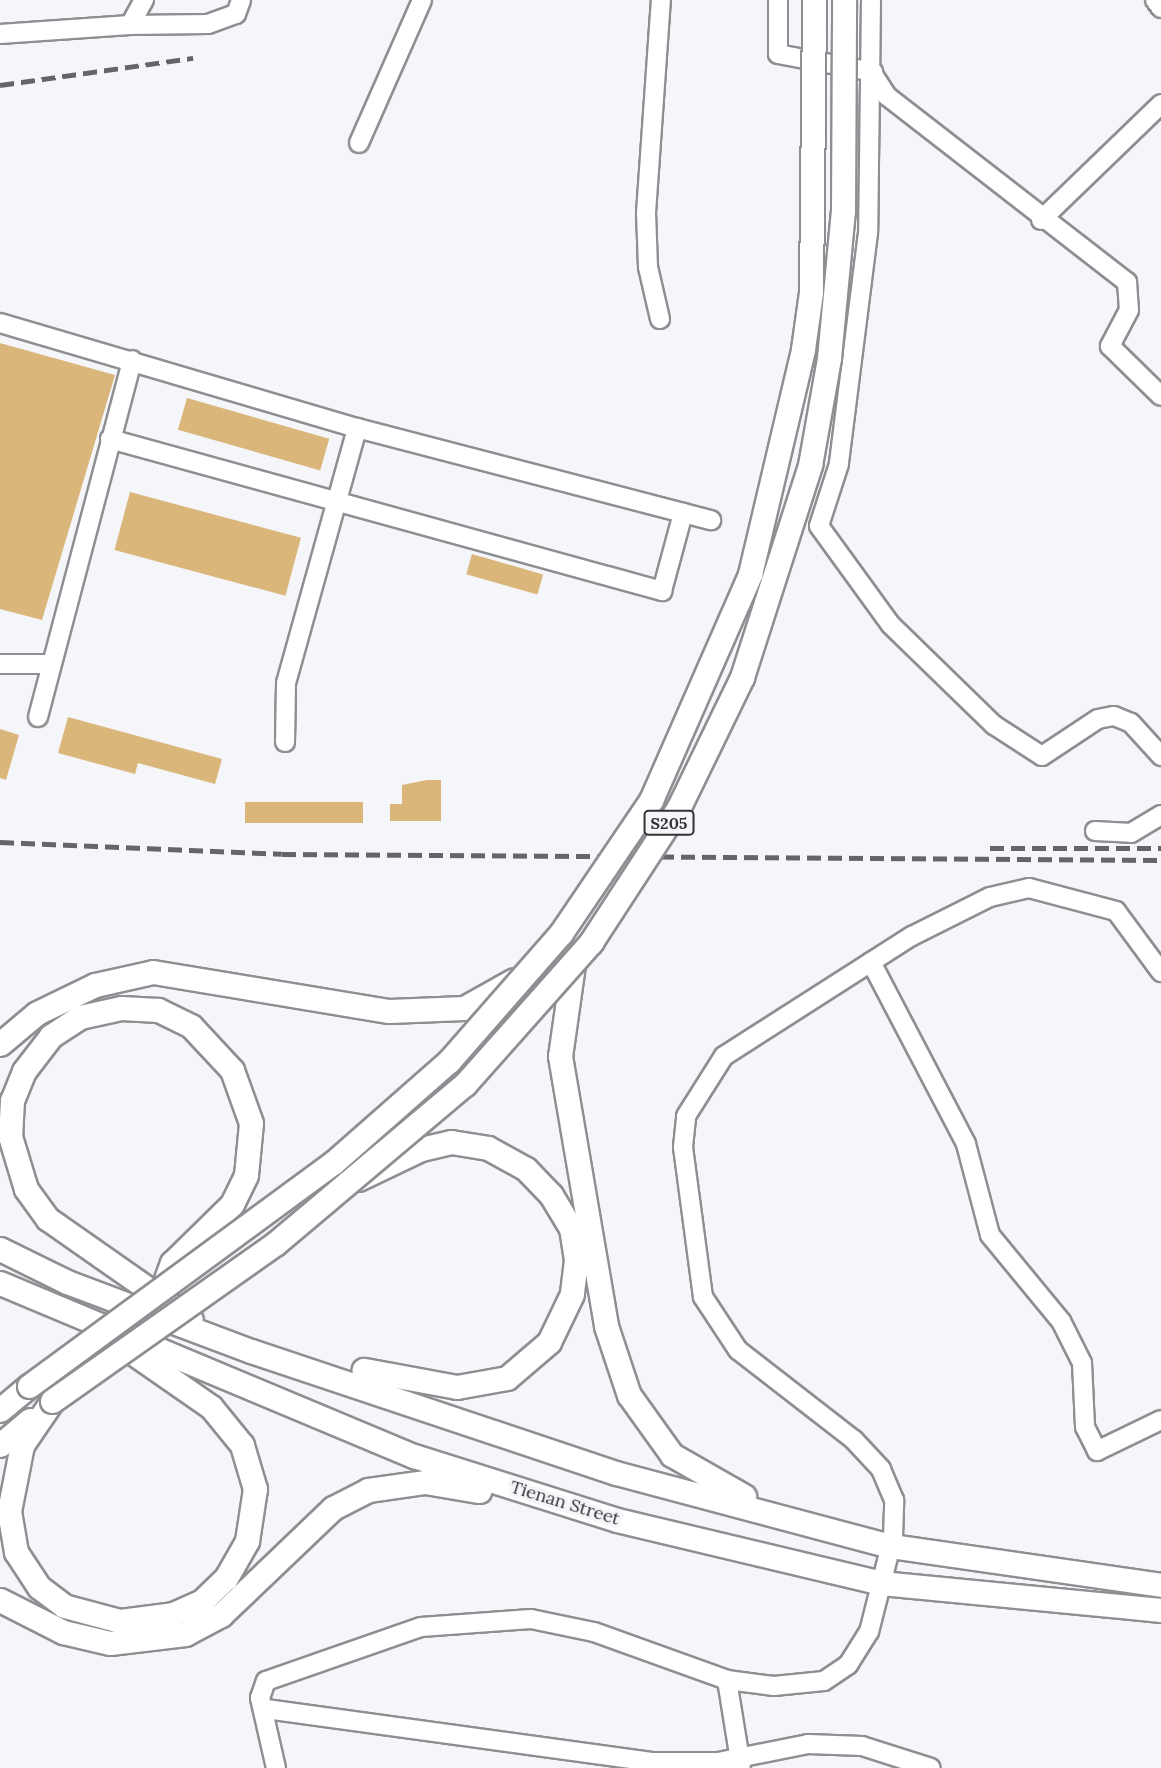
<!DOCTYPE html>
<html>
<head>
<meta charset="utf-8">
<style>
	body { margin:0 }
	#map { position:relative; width:1161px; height:1768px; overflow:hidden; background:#f4f6f9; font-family:Lora,serif }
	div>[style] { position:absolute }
	.building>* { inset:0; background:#dbb67b; transform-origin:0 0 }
	.roads { filter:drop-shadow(2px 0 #8d8f92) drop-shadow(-2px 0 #8d8f92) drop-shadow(0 2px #8d8f92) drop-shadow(0 -2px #8d8f92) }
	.minor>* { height:18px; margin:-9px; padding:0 9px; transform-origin:9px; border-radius:9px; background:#fff }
	.major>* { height:23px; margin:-11.5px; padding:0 11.5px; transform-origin:11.5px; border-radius:11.5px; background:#fff }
	.rail>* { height:5px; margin-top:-2.5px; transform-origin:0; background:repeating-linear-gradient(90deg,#636566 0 14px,transparent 0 21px) }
	.bridges { filter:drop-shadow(2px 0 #8d8f92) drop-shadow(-2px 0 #8d8f92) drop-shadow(0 2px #8d8f92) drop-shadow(0 -2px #8d8f92) }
	.major-bridge>* { height:23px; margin:-11.5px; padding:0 11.5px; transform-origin:11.5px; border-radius:11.5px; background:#fff }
	span { translate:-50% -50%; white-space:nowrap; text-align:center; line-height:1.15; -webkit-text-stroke:7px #f4f6f9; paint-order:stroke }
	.shield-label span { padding:2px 5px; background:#f4f6f9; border:2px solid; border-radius:5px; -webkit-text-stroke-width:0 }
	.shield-label { font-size:16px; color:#313233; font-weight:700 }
	.street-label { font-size:18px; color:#313233 }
</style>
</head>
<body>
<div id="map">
	<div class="building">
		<div style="clip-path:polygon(0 343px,115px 375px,42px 620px,0 609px)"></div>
		<div style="left:187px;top:398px;width:148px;height:33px;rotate:16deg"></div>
		<div style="left:130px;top:492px;width:177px;height:60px;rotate:15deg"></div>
		<div style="left:472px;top:554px;width:74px;height:21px;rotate:16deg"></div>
		<div style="clip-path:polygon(68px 717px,222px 759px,215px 784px,138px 763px,135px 774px,58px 753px)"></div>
		<div style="clip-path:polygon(0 729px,19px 735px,6px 780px,0 778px)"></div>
		<div style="clip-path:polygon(427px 780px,441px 780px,441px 821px,390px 821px,390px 804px,402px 804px,402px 785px)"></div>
		<div style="left:363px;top:802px;width:21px;height:118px;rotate:90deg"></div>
	</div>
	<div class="roads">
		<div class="minor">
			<div style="left:778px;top:0;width:54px;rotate:90deg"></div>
			<div style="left:778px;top:54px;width:97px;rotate:10.7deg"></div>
			<div style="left:871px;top:0;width:233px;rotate:90.7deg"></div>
			<div style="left:868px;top:233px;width:233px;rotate:97.2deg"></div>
			<div style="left:839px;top:464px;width:65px;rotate:107.9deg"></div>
			<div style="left:819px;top:526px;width:122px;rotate:54deg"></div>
			<div style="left:891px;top:625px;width:144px;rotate:44.2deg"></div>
			<div style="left:994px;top:725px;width:57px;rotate:32.9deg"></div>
			<div style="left:1042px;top:756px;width:67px;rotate:-33.5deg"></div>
			<div style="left:1098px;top:719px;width:16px;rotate:-11deg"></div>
			<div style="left:1114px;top:716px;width:18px;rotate:22deg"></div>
			<div style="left:1131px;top:723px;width:45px;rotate:47.7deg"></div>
			<div style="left:1155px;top:0;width:10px;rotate:53deg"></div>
			<div style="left:130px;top:25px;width:78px;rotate:-0.7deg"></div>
			<div style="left:208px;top:24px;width:30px;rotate:-20deg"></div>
			<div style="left:236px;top:14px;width:15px;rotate:-70deg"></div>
			<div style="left:0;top:34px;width:130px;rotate:-4deg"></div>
			<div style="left:130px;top:25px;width:29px;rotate:-61deg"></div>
			<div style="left:874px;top:76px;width:24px;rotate:57deg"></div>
			<div style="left:887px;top:96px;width:304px;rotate:37.8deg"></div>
			<div style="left:1127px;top:282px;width:28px;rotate:86deg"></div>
			<div style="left:1129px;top:310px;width:41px;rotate:117.8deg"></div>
			<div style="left:1110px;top:346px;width:71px;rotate:44.4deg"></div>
			<div style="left:359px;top:143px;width:156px;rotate:-66.2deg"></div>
			<div style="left:1041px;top:220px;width:167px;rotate:-44deg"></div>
			<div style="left:660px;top:319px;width:53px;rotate:-103deg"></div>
			<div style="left:648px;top:267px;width:54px;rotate:-92.1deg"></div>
			<div style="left:646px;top:213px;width:214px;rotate:-86deg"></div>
			<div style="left:0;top:323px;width:372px;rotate:16.4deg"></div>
			<div style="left:357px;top:428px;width:366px;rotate:14.6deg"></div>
			<div style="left:110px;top:439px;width:573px;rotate:15.4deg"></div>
			<div style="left:662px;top:591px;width:81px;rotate:-74.9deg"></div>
			<div style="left:0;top:664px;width:48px"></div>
			<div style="left:38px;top:717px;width:369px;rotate:-75.2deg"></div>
			<div style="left:285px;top:742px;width:59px;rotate:-89deg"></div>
			<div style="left:286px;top:683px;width:265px;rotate:-74.4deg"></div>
			<div style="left:1095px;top:831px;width:36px;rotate:3deg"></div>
			<div style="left:1131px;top:833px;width:35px;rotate:-31deg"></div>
			<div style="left:871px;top:962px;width:205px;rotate:62.4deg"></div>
			<div style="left:966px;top:1144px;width:94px;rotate:75.2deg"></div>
			<div style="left:990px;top:1235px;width:112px;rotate:50.5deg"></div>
			<div style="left:1061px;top:1321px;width:47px;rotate:63.4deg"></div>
			<div style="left:1082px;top:1363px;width:64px;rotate:87.3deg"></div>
			<div style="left:1085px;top:1427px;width:27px;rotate:63deg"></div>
			<div style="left:1097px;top:1451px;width:71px;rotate:-25.8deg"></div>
			<div style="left:727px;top:1680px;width:87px;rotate:80.8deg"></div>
			<div style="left:266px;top:1709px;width:391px;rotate:7.8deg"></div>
			<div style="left:653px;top:1762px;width:65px"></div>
			<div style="left:718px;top:1762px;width:92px;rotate:-11.3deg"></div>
			<div style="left:808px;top:1744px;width:54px;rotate:2.1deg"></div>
			<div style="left:862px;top:1746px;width:72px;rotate:17.7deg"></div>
			<div style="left:276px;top:1768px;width:72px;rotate:-102.9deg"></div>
			<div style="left:260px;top:1698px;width:18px;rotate:-71deg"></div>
			<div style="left:266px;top:1681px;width:164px;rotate:-19.2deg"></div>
			<div style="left:421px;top:1627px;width:110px;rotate:-4.2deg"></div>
			<div style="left:531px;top:1619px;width:64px;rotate:11.7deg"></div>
			<div style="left:594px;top:1632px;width:141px;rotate:19.8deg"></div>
			<div style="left:727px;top:1680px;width:47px;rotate:7.3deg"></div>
			<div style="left:774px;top:1686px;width:50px;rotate:-5.7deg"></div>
			<div style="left:824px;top:1681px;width:29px;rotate:-34deg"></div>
			<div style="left:848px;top:1665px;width:39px;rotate:-58deg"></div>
			<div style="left:869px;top:1632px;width:98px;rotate:-75.8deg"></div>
			<div style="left:893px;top:1537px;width:37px;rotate:-88deg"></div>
			<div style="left:894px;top:1500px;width:34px;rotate:-113deg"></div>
			<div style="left:881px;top:1469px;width:40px;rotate:-133deg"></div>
			<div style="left:854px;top:1440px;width:147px;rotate:-142.2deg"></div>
			<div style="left:738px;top:1350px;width:64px;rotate:-123.4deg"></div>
			<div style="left:703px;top:1297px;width:151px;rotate:-97.6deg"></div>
			<div style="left:683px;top:1147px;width:31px;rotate:-84deg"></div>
			<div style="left:686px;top:1116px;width:71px;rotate:-57.7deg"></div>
			<div style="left:724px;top:1056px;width:223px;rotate:-32.6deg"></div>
			<div style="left:912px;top:936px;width:87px;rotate:-26.6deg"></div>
			<div style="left:990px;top:897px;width:40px;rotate:-13deg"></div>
			<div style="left:1029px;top:888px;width:90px;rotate:14.8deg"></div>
			<div style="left:1116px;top:911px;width:76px;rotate:53.6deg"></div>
		</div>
		<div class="major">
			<div style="left:573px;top:965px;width:92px;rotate:98.1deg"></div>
			<div style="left:560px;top:1056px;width:274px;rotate:80.3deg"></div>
			<div style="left:606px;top:1326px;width:73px;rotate:71.6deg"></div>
			<div style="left:629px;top:1395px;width:74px;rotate:54.4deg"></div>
			<div style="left:672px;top:1455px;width:83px;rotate:29.7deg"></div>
			<div style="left:0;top:1044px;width:48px;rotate:-40deg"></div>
			<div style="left:37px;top:1013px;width:64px;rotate:-25.8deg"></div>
			<div style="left:95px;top:985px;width:59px;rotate:-12.6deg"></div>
			<div style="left:153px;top:972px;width:239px;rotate:9.4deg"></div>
			<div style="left:389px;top:1011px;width:75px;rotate:-2.3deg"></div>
			<div style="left:464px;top:1008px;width:57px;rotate:-29.2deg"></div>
			<div style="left:358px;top:1179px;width:70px;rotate:-25.5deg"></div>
			<div style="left:421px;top:1149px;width:31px;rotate:-13deg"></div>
			<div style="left:451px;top:1142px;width:37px;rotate:9deg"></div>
			<div style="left:488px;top:1148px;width:43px;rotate:28.9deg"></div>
			<div style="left:526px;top:1169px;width:36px;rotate:46deg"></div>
			<div style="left:551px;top:1195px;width:39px;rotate:59deg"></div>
			<div style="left:571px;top:1228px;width:32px;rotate:81deg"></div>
			<div style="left:576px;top:1260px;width:34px;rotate:97deg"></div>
			<div style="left:572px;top:1294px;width:53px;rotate:115.6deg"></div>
			<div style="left:549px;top:1342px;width:55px;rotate:139.4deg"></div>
			<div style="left:507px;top:1378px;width:51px;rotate:169.8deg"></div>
			<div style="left:457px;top:1387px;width:95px;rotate:-169.6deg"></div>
			<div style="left:0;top:1249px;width:75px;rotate:26.2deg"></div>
			<div style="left:67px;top:1282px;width:197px;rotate:20.6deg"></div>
			<div style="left:251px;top:1351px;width:385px;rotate:18.5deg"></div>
			<div style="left:616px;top:1473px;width:285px;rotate:14.9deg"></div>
			<div style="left:891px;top:1546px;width:273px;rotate:8.2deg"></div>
			<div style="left:0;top:1283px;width:449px;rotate:22.7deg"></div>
			<div style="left:414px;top:1456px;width:213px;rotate:17.5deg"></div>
			<div style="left:617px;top:1520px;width:271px;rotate:13.4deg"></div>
			<div style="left:881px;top:1583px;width:281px;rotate:5.5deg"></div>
			<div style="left:162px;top:1290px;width:29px;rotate:-70deg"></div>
			<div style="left:172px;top:1263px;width:84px;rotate:-44.5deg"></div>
			<div style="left:232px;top:1204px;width:32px;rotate:-64deg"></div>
			<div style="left:246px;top:1175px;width:52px;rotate:-84.5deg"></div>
			<div style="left:251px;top:1123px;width:56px;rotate:-109.7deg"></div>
			<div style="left:232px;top:1070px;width:60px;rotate:-133deg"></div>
			<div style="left:191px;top:1026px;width:37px;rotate:-154deg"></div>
			<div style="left:158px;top:1010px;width:37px;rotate:-177deg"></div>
			<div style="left:121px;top:1008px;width:42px;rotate:167.6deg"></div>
			<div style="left:80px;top:1017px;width:35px;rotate:147deg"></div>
			<div style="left:51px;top:1036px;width:44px;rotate:127.6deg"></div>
			<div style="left:24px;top:1071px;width:31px;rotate:112deg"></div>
			<div style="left:12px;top:1100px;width:36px;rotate:93deg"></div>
			<div style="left:10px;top:1136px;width:55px;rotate:73.2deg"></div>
			<div style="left:26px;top:1189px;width:37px;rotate:54deg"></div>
			<div style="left:48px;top:1219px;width:174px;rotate:35deg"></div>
			<div style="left:52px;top:1401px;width:53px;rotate:124.3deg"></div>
			<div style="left:22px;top:1445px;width:67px;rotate:101.1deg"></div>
			<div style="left:9px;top:1511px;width:42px;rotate:80.3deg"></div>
			<div style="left:16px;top:1552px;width:42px;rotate:56.7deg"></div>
			<div style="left:39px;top:1587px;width:31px;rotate:37deg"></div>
			<div style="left:64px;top:1606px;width:58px;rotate:15deg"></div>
			<div style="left:120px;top:1621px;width:53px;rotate:-7.5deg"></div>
			<div style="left:173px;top:1614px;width:32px;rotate:-24deg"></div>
			<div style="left:202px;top:1601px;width:33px;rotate:-44deg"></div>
			<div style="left:226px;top:1578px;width:43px;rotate:-60.4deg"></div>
			<div style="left:247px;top:1541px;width:53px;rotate:-81.3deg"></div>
			<div style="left:255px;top:1489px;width:46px;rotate:-106.5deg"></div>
			<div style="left:242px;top:1445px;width:49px;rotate:-129.2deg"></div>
			<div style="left:211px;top:1407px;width:103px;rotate:-145.2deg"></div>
			<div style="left:0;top:1410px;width:38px;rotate:-40deg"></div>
			<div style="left:0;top:1445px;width:39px;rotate:-40deg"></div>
			<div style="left:0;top:1600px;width:71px;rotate:26.9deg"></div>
			<div style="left:63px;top:1632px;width:48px;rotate:13.2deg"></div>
			<div style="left:110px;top:1643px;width:76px;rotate:-6.8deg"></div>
			<div style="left:185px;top:1634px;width:41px;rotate:-27.8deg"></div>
			<div style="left:221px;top:1615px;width:155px;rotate:-43.7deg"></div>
			<div style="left:333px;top:1508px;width:39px;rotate:-27deg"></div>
			<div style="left:368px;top:1490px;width:58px;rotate:-8deg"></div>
			<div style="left:425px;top:1482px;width:55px;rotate:9.5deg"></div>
		</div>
	</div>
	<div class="rail">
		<div style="left:0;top:85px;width:195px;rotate:-8deg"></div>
		<div style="left:0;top:842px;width:282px;rotate:2.4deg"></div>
		<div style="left:282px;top:854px;width:879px;rotate:0.39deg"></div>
		<div style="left:990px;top:848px;width:171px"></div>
	</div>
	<div class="bridges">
		<div class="major-bridge">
			<div style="left:29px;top:1386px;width:378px;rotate:-36.3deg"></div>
			<div style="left:334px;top:1162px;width:153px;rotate:-41.3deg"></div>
			<div style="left:449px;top:1061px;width:170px;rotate:-48.8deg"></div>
			<div style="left:561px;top:933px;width:161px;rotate:-55.9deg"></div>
			<div style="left:651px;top:800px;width:247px;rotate:-66.3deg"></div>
			<div style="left:750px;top:574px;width:231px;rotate:-76.7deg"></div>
			<div style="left:803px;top:349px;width:58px;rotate:-82deg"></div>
			<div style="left:811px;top:292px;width:292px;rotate:-89.4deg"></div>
			<div style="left:52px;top:1401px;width:274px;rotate:-35.2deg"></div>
			<div style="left:276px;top:1243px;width:247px;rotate:-40.1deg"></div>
			<div style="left:465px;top:1084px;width:190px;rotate:-48.4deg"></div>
			<div style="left:591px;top:942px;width:161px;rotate:-56.9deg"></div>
			<div style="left:679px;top:807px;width:144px;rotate:-64.1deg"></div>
			<div style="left:742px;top:677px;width:223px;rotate:-72.2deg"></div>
			<div style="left:810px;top:465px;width:109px;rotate:-79.9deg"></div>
			<div style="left:829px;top:358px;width:148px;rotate:-84.6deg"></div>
			<div style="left:843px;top:211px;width:211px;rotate:-89.7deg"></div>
		</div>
	</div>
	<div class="shield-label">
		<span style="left:669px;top:823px">S205</span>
	</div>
	<div class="street-label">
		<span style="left:565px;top:1503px;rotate:17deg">Tienan Street</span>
	</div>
</div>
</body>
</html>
